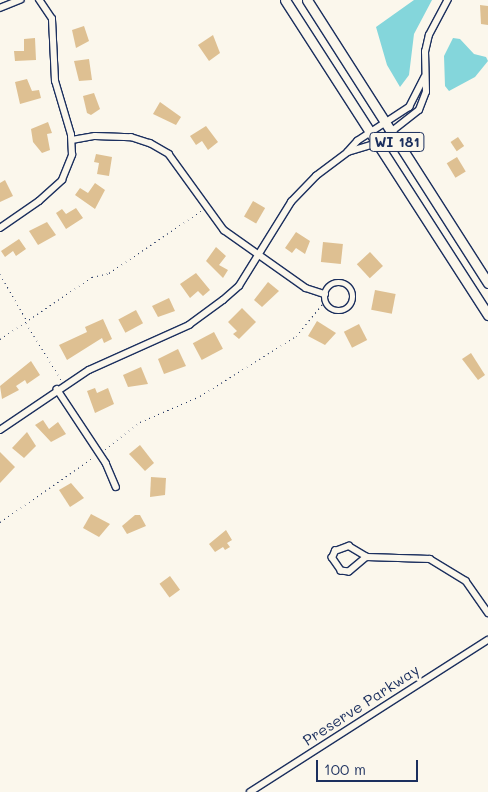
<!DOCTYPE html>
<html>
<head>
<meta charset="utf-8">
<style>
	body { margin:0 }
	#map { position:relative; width:488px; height:792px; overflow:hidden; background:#fbf7ec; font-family:Mali,sans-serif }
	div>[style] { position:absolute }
	.water>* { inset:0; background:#84d6db }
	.building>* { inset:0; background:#dec092; transform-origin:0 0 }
	.path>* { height:1px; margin-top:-0.5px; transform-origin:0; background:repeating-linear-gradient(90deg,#1b2f5e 0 1px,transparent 0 5px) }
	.roads { filter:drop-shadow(1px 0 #1b2f5e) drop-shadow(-1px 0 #1b2f5e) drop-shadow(0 1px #1b2f5e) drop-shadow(0 -1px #1b2f5e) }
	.street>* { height:5.5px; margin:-2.75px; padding:0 2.75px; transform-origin:2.75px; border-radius:2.75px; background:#fbf7ec }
	.street>.ring { margin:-2.75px; padding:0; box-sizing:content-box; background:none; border:5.5px solid #fbf7ec; border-radius:50% }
	.primary>* { height:9px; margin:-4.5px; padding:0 4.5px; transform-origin:4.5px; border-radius:4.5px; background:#fbf7ec }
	span { translate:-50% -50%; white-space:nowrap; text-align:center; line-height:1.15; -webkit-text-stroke:5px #fbf7ec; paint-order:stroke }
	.shield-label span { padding:1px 4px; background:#fbf7ec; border:1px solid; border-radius:4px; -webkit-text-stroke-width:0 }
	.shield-label { font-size:14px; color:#1b2f5e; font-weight:700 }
	.street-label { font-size:15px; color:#1b2f5e }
	.scale { position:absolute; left:316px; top:760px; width:102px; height:22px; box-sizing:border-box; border:2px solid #1b2f5e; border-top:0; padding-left:6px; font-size:15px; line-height:18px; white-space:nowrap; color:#1b2f5e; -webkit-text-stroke:4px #fbf7ec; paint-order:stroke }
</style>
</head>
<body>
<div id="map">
	<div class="water">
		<div style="clip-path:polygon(414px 0,432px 0,414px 34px,409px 75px,400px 87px,387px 65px,376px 27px)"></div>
		<div style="clip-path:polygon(453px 38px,460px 39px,474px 54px,486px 57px,488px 61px,475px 77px,449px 91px,445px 86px,444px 56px)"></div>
	</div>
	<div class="building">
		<div style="clip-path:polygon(480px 5px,488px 6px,488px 25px,481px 24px)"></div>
		<div style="clip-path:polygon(84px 26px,89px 41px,76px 48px,72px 30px)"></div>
		<div style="clip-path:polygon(213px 35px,220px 53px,209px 61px,198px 45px)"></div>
		<div style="clip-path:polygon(35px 38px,36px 60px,15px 61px,14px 51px,24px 51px,24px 39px)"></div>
		<div style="clip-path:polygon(89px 59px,92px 80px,79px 81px,74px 61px)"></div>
		<div style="clip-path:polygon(27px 79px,32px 91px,39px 90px,41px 98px,20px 104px,15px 82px)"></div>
		<div style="clip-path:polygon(94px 93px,100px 109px,91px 115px,87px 113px,83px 96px)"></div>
		<div style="clip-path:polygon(160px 102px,181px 117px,176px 125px,153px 114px)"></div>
		<div style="clip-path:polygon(48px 122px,52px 133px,47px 134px,50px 150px,42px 153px,33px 142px,31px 129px)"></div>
		<div style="clip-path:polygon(206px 126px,218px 142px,208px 150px,202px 141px,196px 145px,190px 136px)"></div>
		<div style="left:458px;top:137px;width:11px;height:9px;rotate:56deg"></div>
		<div style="clip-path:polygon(96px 154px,112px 157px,109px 176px,97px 174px,99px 163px,94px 162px)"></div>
		<div style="left:457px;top:157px;width:17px;height:12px;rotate:59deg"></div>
		<div style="clip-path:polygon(5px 180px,13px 196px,0 202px,0 183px)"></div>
		<div style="clip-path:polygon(95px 183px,105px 190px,95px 209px,75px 195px,80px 188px,88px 193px)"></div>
		<div style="left:253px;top:201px;width:14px;height:18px;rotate:30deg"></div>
		<div style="clip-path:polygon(76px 208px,83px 218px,66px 229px,56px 213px,62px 209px,66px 214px)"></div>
		<div style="clip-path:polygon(47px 222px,56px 235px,38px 245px,29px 231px)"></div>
		<div style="clip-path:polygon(296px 232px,310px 241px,305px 254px,296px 248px,292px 253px,285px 248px)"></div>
		<div style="clip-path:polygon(19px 239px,26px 249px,16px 256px,13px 251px,5px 257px,1px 251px)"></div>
		<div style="left:323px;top:242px;width:20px;height:20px;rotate:6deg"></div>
		<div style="clip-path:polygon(216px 247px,226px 256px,219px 265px,228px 270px,223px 278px,206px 261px)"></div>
		<div style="left:370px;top:252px;width:19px;height:18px;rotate:47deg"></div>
		<div style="clip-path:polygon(196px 273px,210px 290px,203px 296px,198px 291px,190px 298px,180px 284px)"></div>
		<div style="clip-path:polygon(268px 282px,279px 291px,262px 307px,254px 300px)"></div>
		<div style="left:375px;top:290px;width:21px;height:20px;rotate:11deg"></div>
		<div style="clip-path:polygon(169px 298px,175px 311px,158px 317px,152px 306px)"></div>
		<div style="clip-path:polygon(242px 308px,256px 322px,239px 339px,233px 334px,237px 331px,228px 322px)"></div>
		<div style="left:136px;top:310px;width:15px;height:20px;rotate:62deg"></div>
		<div style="clip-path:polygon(103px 319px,112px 339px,104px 343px,102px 338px,67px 360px,59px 345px,87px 332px,85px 327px)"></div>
		<div style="clip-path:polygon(317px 321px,336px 333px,325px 345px,308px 336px)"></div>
		<div style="left:359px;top:324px;width:18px;height:17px;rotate:63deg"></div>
		<div style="left:214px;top:332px;width:19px;height:24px;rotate:62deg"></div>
		<div style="clip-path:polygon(178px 349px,186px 366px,164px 374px,158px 359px)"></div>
		<div style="clip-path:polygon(471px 353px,485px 375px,478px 380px,462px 359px)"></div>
		<div style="clip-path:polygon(31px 361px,40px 375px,27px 384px,25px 380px,16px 386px,19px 390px,2px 399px,0 386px)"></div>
		<div style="clip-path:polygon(141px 367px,148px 384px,128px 387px,123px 375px)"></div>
		<div style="clip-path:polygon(95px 388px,97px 393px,108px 388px,114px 404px,95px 413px,87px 391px)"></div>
		<div style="clip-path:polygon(43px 420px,49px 429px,58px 422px,66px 434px,51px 442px,35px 425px)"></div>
		<div style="clip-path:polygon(27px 432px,36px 446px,24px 458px,12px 448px)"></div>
		<div style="clip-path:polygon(140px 445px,154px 463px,145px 471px,129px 454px)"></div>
		<div style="clip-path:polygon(0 452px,15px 467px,0 483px)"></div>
		<div style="clip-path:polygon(151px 477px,166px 478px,165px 495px,150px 497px)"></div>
		<div style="clip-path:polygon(71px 483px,84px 498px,70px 507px,59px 490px)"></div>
		<div style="clip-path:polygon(91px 514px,110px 524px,99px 537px,83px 528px)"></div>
		<div style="clip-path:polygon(135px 515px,140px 515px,146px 526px,127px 534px,122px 526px)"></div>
		<div style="clip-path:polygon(226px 530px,232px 540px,227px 543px,230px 547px,225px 550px,223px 547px,215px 552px,209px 544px)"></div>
		<div style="left:170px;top:576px;width:17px;height:13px;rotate:54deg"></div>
	</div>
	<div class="path">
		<div style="left:0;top:274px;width:54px;rotate:60.1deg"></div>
		<div style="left:26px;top:323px;width:68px;rotate:58.2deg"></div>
		<div style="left:0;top:339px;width:111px;rotate:-34deg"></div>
		<div style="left:92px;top:277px;width:17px;rotate:-13deg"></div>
		<div style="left:109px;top:273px;width:111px;rotate:-34deg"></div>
		<div style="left:105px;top:449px;width:44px;rotate:-37.6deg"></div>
		<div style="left:140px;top:422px;width:65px;rotate:-23.4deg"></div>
		<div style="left:200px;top:396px;width:113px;rotate:-32deg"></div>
		<div style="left:296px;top:336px;width:45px;rotate:-50.4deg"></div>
		<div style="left:0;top:522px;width:114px;rotate:-34.7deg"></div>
	</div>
	<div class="roads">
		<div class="street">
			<div style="left:0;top:8px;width:22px;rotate:-22deg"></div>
			<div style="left:425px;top:77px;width:34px;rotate:117deg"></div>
			<div style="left:410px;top:107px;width:62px;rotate:146.8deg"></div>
			<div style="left:358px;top:141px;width:15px;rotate:132deg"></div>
			<div style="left:348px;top:152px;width:30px;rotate:-17deg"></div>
			<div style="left:377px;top:143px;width:53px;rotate:-38.2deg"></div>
			<div style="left:419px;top:110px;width:19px;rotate:-69deg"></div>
			<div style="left:426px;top:92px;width:40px;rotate:-91.4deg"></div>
			<div style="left:425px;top:52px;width:17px;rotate:-77deg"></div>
			<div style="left:429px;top:35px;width:40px;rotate:-62deg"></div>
			<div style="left:72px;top:140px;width:23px;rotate:-10deg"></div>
			<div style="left:95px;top:136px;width:36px;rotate:2deg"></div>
			<div style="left:131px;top:137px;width:20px;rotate:18deg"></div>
			<div style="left:150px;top:143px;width:22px;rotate:30deg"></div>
			<div style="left:169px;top:154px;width:94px;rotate:54.1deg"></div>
			<div style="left:224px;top:230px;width:100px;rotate:35.3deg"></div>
			<div style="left:306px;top:288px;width:20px;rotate:18deg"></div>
			<div style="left:0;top:228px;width:47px;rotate:-34.7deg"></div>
			<div style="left:39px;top:201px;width:31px;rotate:-42deg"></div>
			<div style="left:62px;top:180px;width:27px;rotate:-68deg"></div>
			<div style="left:72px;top:155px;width:20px;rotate:-93deg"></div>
			<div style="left:71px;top:135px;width:56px;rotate:-106.5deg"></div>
			<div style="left:55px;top:81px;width:62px;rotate:-92.8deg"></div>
			<div style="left:52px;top:19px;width:23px;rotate:-124deg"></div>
			<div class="ring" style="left:325px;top:283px;width:22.5px;height:22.5px"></div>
			<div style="left:57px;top:389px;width:89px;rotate:56.5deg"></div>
			<div style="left:106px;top:463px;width:26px;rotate:67deg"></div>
			<div style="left:0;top:430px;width:107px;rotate:-34deg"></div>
			<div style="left:89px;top:370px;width:110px;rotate:-24.2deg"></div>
			<div style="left:189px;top:325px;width:42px;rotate:-36.3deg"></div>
			<div style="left:223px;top:300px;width:21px;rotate:-41deg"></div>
			<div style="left:239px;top:286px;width:99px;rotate:-58.2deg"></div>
			<div style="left:291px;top:202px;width:36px;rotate:-46deg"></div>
			<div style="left:316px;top:176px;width:40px;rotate:-37deg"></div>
			<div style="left:367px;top:557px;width:23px;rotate:140deg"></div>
			<div style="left:349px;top:572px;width:8px;rotate:-173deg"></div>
			<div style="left:341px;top:571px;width:16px;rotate:-125deg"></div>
			<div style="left:332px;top:558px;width:8px;rotate:-67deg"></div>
			<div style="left:335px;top:551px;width:15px;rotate:-20deg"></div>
			<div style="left:349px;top:546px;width:21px;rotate:31deg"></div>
			<div style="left:367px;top:557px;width:63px;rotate:1.8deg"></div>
			<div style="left:430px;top:559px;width:42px;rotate:31.4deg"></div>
			<div style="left:466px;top:581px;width:39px;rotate:55deg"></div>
			<div style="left:250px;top:792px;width:282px;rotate:-32.6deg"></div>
		</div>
		<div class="primary">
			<div style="left:285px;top:0;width:375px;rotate:57.2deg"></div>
			<div style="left:307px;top:0;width:336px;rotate:57.4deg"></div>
		</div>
	</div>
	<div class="shield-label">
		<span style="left:397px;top:142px">WI 181</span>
	</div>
	<div class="street-label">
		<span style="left:361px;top:705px;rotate:-33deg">Preserve Parkway</span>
	</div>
	<div class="scale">100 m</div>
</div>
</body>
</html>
